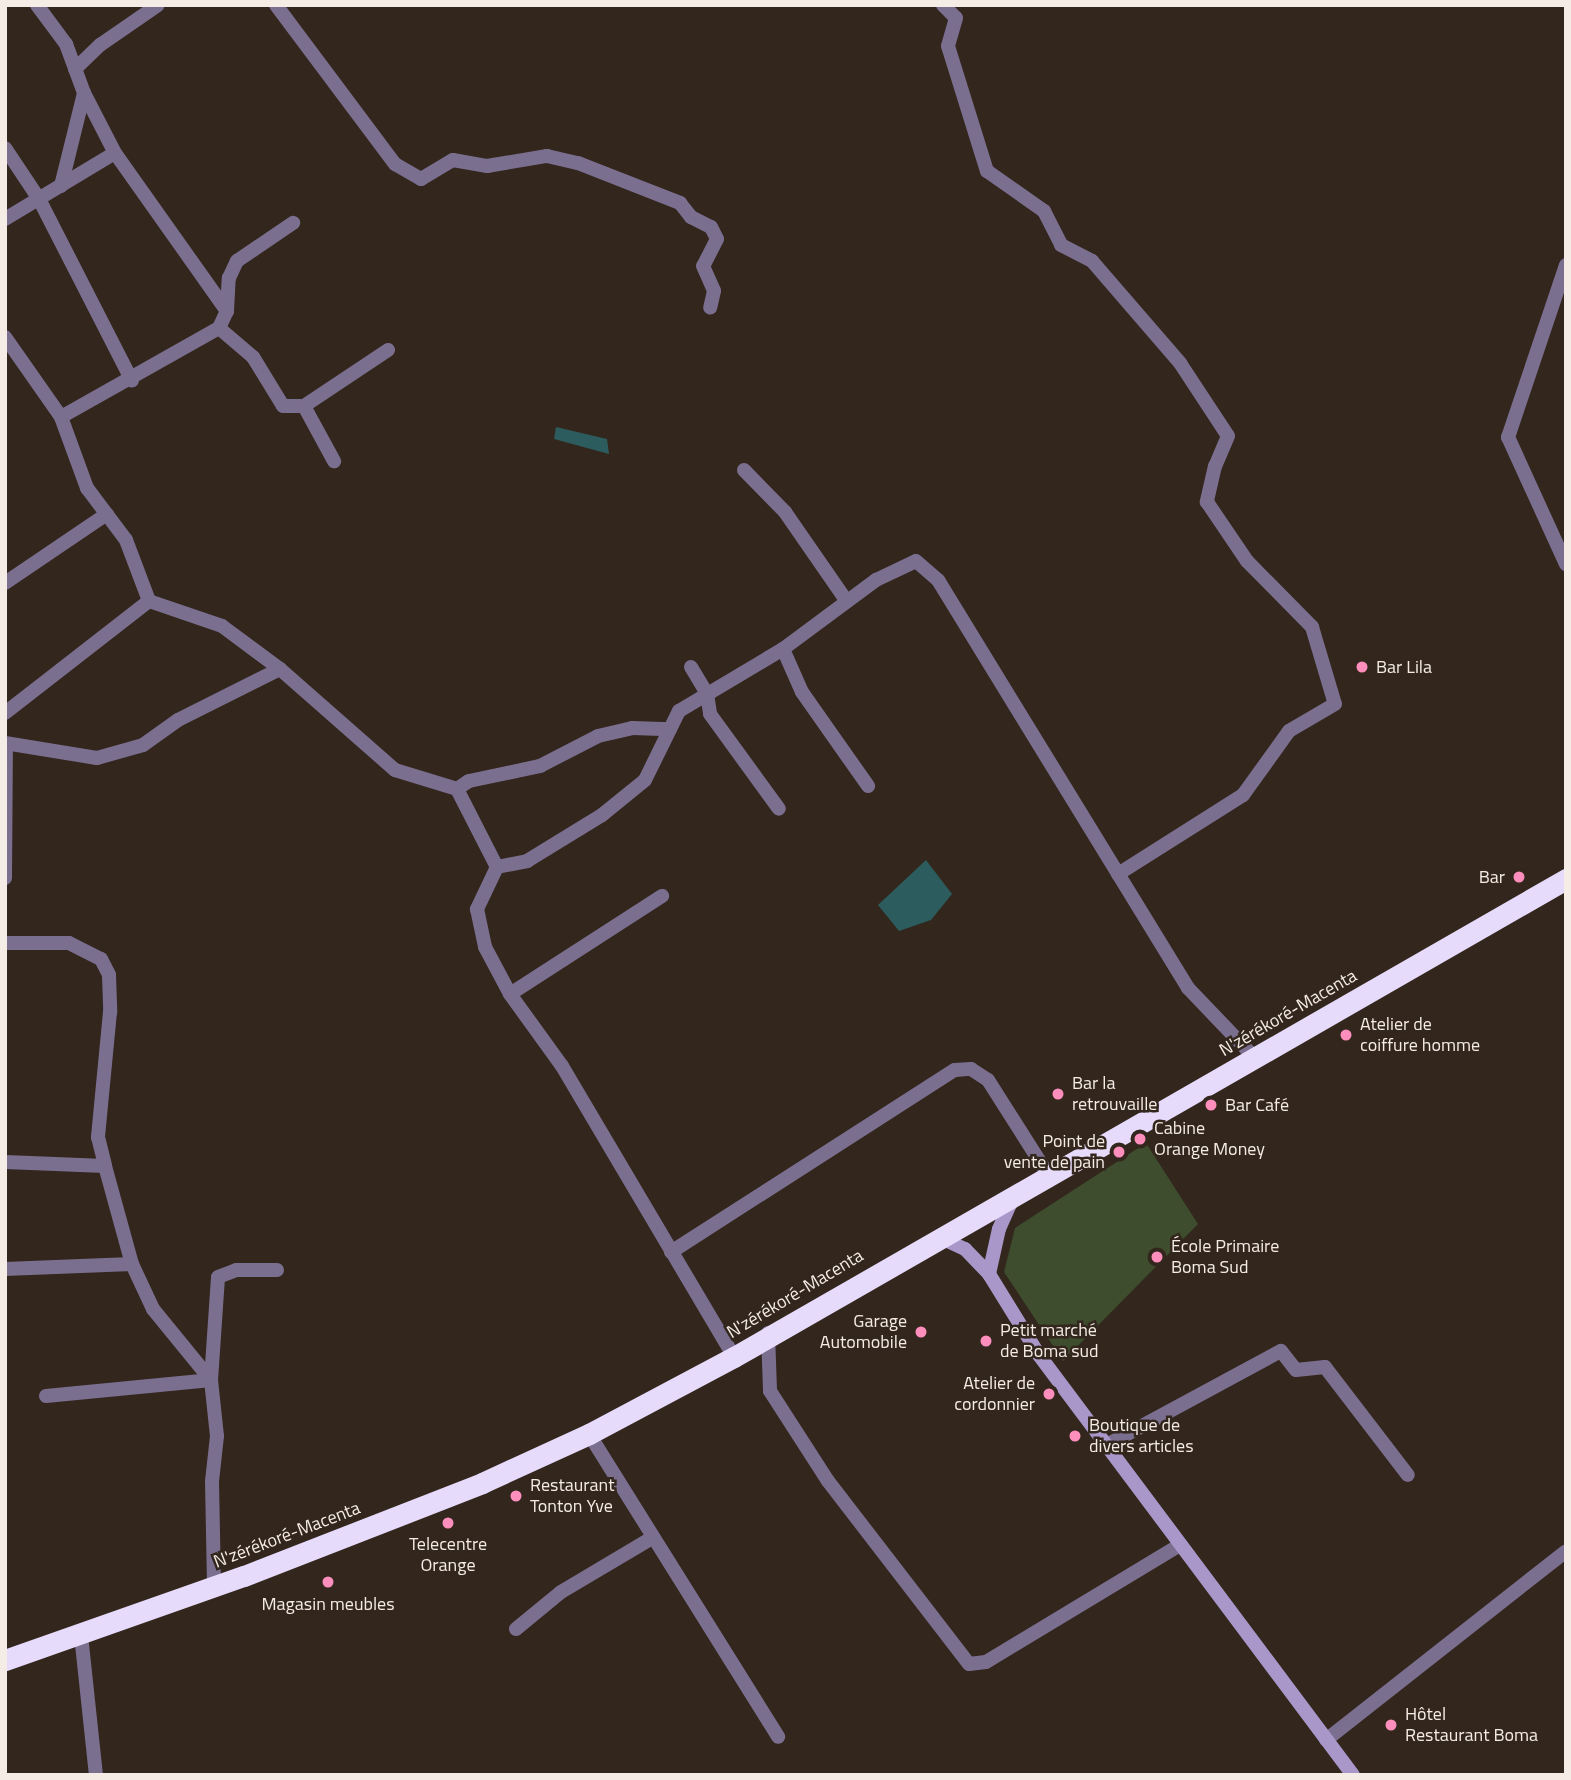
<!DOCTYPE html>
<html>
<head>
<meta charset="utf-8">
<style>
	body { margin:0 }
	#map { position:relative; width:1571px; height:1780px; overflow:hidden; background:#33261d; font-family:"Titillium Web",sans-serif }
	div>[style] { position:absolute }
	.green>* { inset:0; background:#3d4d2e }
	.water>* { inset:0; background:#2c5c5d }
	.street>* { height:14px; margin:-7px; padding:0 7px; transform-origin:7px; border-radius:7px; background:#7b6f90 }
	.secondary>* { height:14px; margin:-7px; padding:0 7px; transform-origin:7px; border-radius:7px; background:#a997ca }
	.highway>* { height:21px; margin:-10.5px; padding:0 10.5px; transform-origin:10.5px; border-radius:10.5px; background:#e6dbfb }
	.dots>* { width:19px; height:19px; translate:-50% -50%; box-sizing:border-box; border:4px solid #33261d; border-radius:50% }
	span { translate:-50% -50%; white-space:nowrap; text-align:center; line-height:1.15; -webkit-text-stroke:5px #33261d; paint-order:stroke }
	.poi-label { font-size:18px; color:#f5ece6 }
	.left { translate:0 -50%; text-align:left }
	.right { translate:-100% -50%; text-align:right }
	.street-label { font-size:18px; color:#f5ece6 }
	.frame { position:absolute; inset:0; border:7px solid #f5ece6; pointer-events:none }
</style>
</head>
<body>
<div id="map">
	<div class="green">
		<div style="clip-path:polygon(1146px 1143px,1198px 1224px,1063px 1361px,1004px 1272px,1015px 1228px)"></div>
	</div>
	<div class="water">
		<div style="clip-path:polygon(556px 427px,607px 439px,609px 454px,554px 439px)"></div>
		<div style="clip-path:polygon(926px 860px,952px 894px,931px 920px,899px 931px,878px 905px)"></div>
	</div>
	<div class="street">
		<div style="left:37px;top:5px;width:49px;rotate:53.4deg"></div>
		<div style="left:66px;top:44px;width:52px;rotate:69.8deg"></div>
		<div style="left:84px;top:93px;width:68px;rotate:62.7deg"></div>
		<div style="left:115px;top:153px;width:194px;rotate:54.7deg"></div>
		<div style="left:276px;top:5px;width:199px;rotate:53.2deg"></div>
		<div style="left:395px;top:164px;width:30px;rotate:30deg"></div>
		<div style="left:421px;top:179px;width:37px;rotate:-31deg"></div>
		<div style="left:453px;top:160px;width:35px;rotate:10deg"></div>
		<div style="left:487px;top:166px;width:61px;rotate:-9.5deg"></div>
		<div style="left:547px;top:156px;width:32px;rotate:13deg"></div>
		<div style="left:578px;top:163px;width:110px;rotate:21.4deg"></div>
		<div style="left:680px;top:203px;width:18px;rotate:52deg"></div>
		<div style="left:691px;top:217px;width:22px;rotate:27deg"></div>
		<div style="left:711px;top:227px;width:13px;rotate:63deg"></div>
		<div style="left:717px;top:239px;width:30px;rotate:117deg"></div>
		<div style="left:703px;top:266px;width:27px;rotate:66deg"></div>
		<div style="left:714px;top:291px;width:17px;rotate:103deg"></div>
		<div style="left:943px;top:5px;width:18px;rotate:45deg"></div>
		<div style="left:956px;top:18px;width:29px;rotate:106deg"></div>
		<div style="left:948px;top:46px;width:131px;rotate:72.7deg"></div>
		<div style="left:987px;top:171px;width:70px;rotate:35.1deg"></div>
		<div style="left:1044px;top:211px;width:38px;rotate:63deg"></div>
		<div style="left:1061px;top:245px;width:35px;rotate:27deg"></div>
		<div style="left:1092px;top:261px;width:135px;rotate:49.2deg"></div>
		<div style="left:1180px;top:363px;width:87px;rotate:56.7deg"></div>
		<div style="left:1228px;top:436px;width:33px;rotate:113deg"></div>
		<div style="left:1215px;top:466px;width:37px;rotate:103deg"></div>
		<div style="left:1207px;top:502px;width:71px;rotate:55.9deg"></div>
		<div style="left:1247px;top:561px;width:93px;rotate:45.4deg"></div>
		<div style="left:1312px;top:627px;width:80px;rotate:73.4deg"></div>
		<div style="left:1335px;top:704px;width:53px;rotate:149.6deg"></div>
		<div style="left:1289px;top:731px;width:79px;rotate:125.7deg"></div>
		<div style="left:1243px;top:795px;width:148px;rotate:147.7deg"></div>
		<div style="left:75px;top:69px;width:35px;rotate:-44deg"></div>
		<div style="left:100px;top:45px;width:70px;rotate:-34.6deg"></div>
		<div style="left:5px;top:148px;width:61px;rotate:56.3deg"></div>
		<div style="left:39px;top:199px;width:204px;rotate:62.9deg"></div>
		<div style="left:61px;top:186px;width:96px;rotate:-76.1deg"></div>
		<div style="left:5px;top:219px;width:128px;rotate:-31deg"></div>
		<div style="left:1566px;top:265px;width:182px;rotate:108.6deg"></div>
		<div style="left:1508px;top:437px;width:140px;rotate:65.5deg"></div>
		<div style="left:219px;top:328px;width:45px;rotate:40.5deg"></div>
		<div style="left:253px;top:357px;width:57px;rotate:58.5deg"></div>
		<div style="left:283px;top:406px;width:21px"></div>
		<div style="left:304px;top:406px;width:63px;rotate:61.4deg"></div>
		<div style="left:5px;top:337px;width:98px;rotate:55deg"></div>
		<div style="left:61px;top:417px;width:76px;rotate:69.9deg"></div>
		<div style="left:87px;top:488px;width:65px;rotate:53.1deg"></div>
		<div style="left:126px;top:540px;width:65px;rotate:69.3deg"></div>
		<div style="left:304px;top:406px;width:101px;rotate:-33.7deg"></div>
		<div style="left:61px;top:417px;width:181px;rotate:-29.4deg"></div>
		<div style="left:219px;top:328px;width:19px;rotate:-65deg"></div>
		<div style="left:227px;top:311px;width:33px;rotate:-87deg"></div>
		<div style="left:229px;top:278px;width:19px;rotate:-65deg"></div>
		<div style="left:237px;top:261px;width:68px;rotate:-34.2deg"></div>
		<div style="left:744px;top:470px;width:59px;rotate:45.7deg"></div>
		<div style="left:785px;top:512px;width:107px;rotate:55.3deg"></div>
		<div style="left:5px;top:583px;width:123px;rotate:-34.1deg"></div>
		<div style="left:783px;top:649px;width:47px;rotate:66.2deg"></div>
		<div style="left:802px;top:692px;width:115px;rotate:54.9deg"></div>
		<div style="left:691px;top:667px;width:31px;rotate:59deg"></div>
		<div style="left:707px;top:694px;width:20px;rotate:81deg"></div>
		<div style="left:710px;top:714px;width:117px;rotate:54deg"></div>
		<div style="left:5px;top:713px;width:182px;rotate:-37.9deg"></div>
		<div style="left:149px;top:601px;width:77px;rotate:18.9deg"></div>
		<div style="left:222px;top:626px;width:72px;rotate:36.6deg"></div>
		<div style="left:280px;top:669px;width:153px;rotate:41.3deg"></div>
		<div style="left:395px;top:770px;width:65px;rotate:17deg"></div>
		<div style="left:457px;top:789px;width:88px;rotate:62.9deg"></div>
		<div style="left:497px;top:867px;width:47px;rotate:115.5deg"></div>
		<div style="left:477px;top:909px;width:39px;rotate:78deg"></div>
		<div style="left:485px;top:947px;width:53px;rotate:62deg"></div>
		<div style="left:510px;top:994px;width:89px;rotate:54.2deg"></div>
		<div style="left:562px;top:1066px;width:338px;rotate:59.4deg"></div>
		<div style="left:5px;top:743px;width:93px;rotate:9.3deg"></div>
		<div style="left:97px;top:758px;width:48px;rotate:-15.8deg"></div>
		<div style="left:143px;top:745px;width:43px;rotate:-35.5deg"></div>
		<div style="left:178px;top:720px;width:114px;rotate:-26.6deg"></div>
		<div style="left:457px;top:789px;width:14px;rotate:-34deg"></div>
		<div style="left:469px;top:781px;width:73px;rotate:-11.9deg"></div>
		<div style="left:540px;top:766px;width:65px;rotate:-27.3deg"></div>
		<div style="left:598px;top:736px;width:35px;rotate:-13deg"></div>
		<div style="left:632px;top:728px;width:38px;rotate:2deg"></div>
		<div style="left:497px;top:867px;width:31px;rotate:-11deg"></div>
		<div style="left:527px;top:861px;width:88px;rotate:-31.5deg"></div>
		<div style="left:602px;top:815px;width:55px;rotate:-39.1deg"></div>
		<div style="left:645px;top:780px;width:77px;rotate:-63.8deg"></div>
		<div style="left:679px;top:711px;width:121px;rotate:-30.8deg"></div>
		<div style="left:783px;top:649px;width:116px;rotate:-36.6deg"></div>
		<div style="left:876px;top:580px;width:44px;rotate:-25.4deg"></div>
		<div style="left:916px;top:561px;width:29px;rotate:41deg"></div>
		<div style="left:938px;top:580px;width:479px;rotate:58.5deg"></div>
		<div style="left:1188px;top:988px;width:97px;rotate:46.3deg"></div>
		<div style="left:5px;top:878px;width:134px;rotate:-89.6deg"></div>
		<div style="left:5px;top:943px;width:64px"></div>
		<div style="left:69px;top:943px;width:36px;rotate:27deg"></div>
		<div style="left:101px;top:959px;width:18px;rotate:63deg"></div>
		<div style="left:109px;top:975px;width:37px;rotate:88deg"></div>
		<div style="left:110px;top:1012px;width:126px;rotate:95.5deg"></div>
		<div style="left:98px;top:1137px;width:30px;rotate:76deg"></div>
		<div style="left:105px;top:1166px;width:102px;rotate:74.6deg"></div>
		<div style="left:132px;top:1264px;width:50px;rotate:65deg"></div>
		<div style="left:153px;top:1309px;width:92px;rotate:50.8deg"></div>
		<div style="left:510px;top:994px;width:181px;rotate:-32.8deg"></div>
		<div style="left:5px;top:1162px;width:100px;rotate:2.3deg"></div>
		<div style="left:671px;top:1252px;width:337px;rotate:-32.7deg"></div>
		<div style="left:955px;top:1070px;width:16px;rotate:-4deg"></div>
		<div style="left:971px;top:1069px;width:20px;rotate:33deg"></div>
		<div style="left:988px;top:1080px;width:114px;rotate:57.6deg"></div>
		<div style="left:5px;top:1269px;width:127px;rotate:-2.3deg"></div>
		<div style="left:768px;top:1333px;width:58px;rotate:88deg"></div>
		<div style="left:770px;top:1391px;width:107px;rotate:57.2deg"></div>
		<div style="left:828px;top:1481px;width:231px;rotate:52.4deg"></div>
		<div style="left:969px;top:1664px;width:17px;rotate:-7deg"></div>
		<div style="left:986px;top:1662px;width:224px;rotate:-31.1deg"></div>
		<div style="left:211px;top:1380px;width:103px;rotate:-86.1deg"></div>
		<div style="left:218px;top:1277px;width:19px;rotate:-21deg"></div>
		<div style="left:236px;top:1270px;width:41px"></div>
		<div style="left:46px;top:1396px;width:166px;rotate:-5.5deg"></div>
		<div style="left:211px;top:1380px;width:56px;rotate:83.9deg"></div>
		<div style="left:217px;top:1436px;width:45px;rotate:96.3deg"></div>
		<div style="left:212px;top:1481px;width:107px;rotate:88.9deg"></div>
		<div style="left:589px;top:1434px;width:357px;rotate:58deg"></div>
		<div style="left:1105px;top:1446px;width:200px;rotate:-28.4deg"></div>
		<div style="left:1281px;top:1351px;width:24px;rotate:52deg"></div>
		<div style="left:1296px;top:1370px;width:29px;rotate:-6deg"></div>
		<div style="left:1325px;top:1367px;width:136px;rotate:52.5deg"></div>
		<div style="left:516px;top:1629px;width:58px;rotate:-39.4deg"></div>
		<div style="left:561px;top:1592px;width:106px;rotate:-30.7deg"></div>
		<div style="left:81px;top:1635px;width:141px;rotate:83.9deg"></div>
		<div style="left:1326px;top:1740px;width:305px;rotate:-38.2deg"></div>
	</div>
	<div class="secondary">
		<div style="left:939px;top:1237px;width:29px;rotate:25deg"></div>
		<div style="left:965px;top:1249px;width:35px;rotate:46deg"></div>
		<div style="left:989px;top:1274px;width:95px;rotate:58.3deg"></div>
		<div style="left:1039px;top:1355px;width:524px;rotate:53.22deg"></div>
		<div style="left:989px;top:1274px;width:46px;rotate:-77.5deg"></div>
		<div style="left:999px;top:1229px;width:36px;rotate:-66deg"></div>
	</div>
	<div class="highway">
		<div style="left:5px;top:1660px;width:253px;rotate:-19.4deg"></div>
		<div style="left:244px;top:1576px;width:256px;rotate:-21.3deg"></div>
		<div style="left:482px;top:1483px;width:118px;rotate:-24.6deg"></div>
		<div style="left:589px;top:1434px;width:164px;rotate:-28deg"></div>
		<div style="left:734px;top:1357px;width:960px;rotate:-29.88deg"></div>
	</div>
	<div class="dots">
		<div style="left:1362px;top:667px;background:#fe8ebc"></div>
		<div style="left:1519px;top:877px;background:#fe8ebc"></div>
		<div style="left:1346px;top:1035px;background:#fe8ebc"></div>
		<div style="left:1058px;top:1094px;background:#fe8ebc"></div>
		<div style="left:1211px;top:1105px;background:#fe8ebc"></div>
		<div style="left:1140px;top:1139px;background:#fe8ebc"></div>
		<div style="left:1119px;top:1152px;background:#fe8ebc"></div>
		<div style="left:1157px;top:1257px;background:#fe8ebc"></div>
		<div style="left:921px;top:1332px;background:#fe8ebc"></div>
		<div style="left:986px;top:1341px;background:#fe8ebc"></div>
		<div style="left:1049px;top:1394px;background:#fe8ebc"></div>
		<div style="left:1075px;top:1436px;background:#fe8ebc"></div>
		<div style="left:516px;top:1496px;background:#fe8ebc"></div>
		<div style="left:448px;top:1523px;background:#fe8ebc"></div>
		<div style="left:328px;top:1582px;background:#fe8ebc"></div>
		<div style="left:1391px;top:1725px;background:#fe8ebc"></div>
	</div>
	<div class="poi-label">
		<span class="left" style="left:1376px;top:667px">Bar Lila</span>
		<span class="right" style="left:1505px;top:877px">Bar</span>
		<span class="left" style="left:1360px;top:1035px">Atelier de<br>coiffure homme</span>
		<span class="left" style="left:1072px;top:1094px">Bar la<br>retrouvaille</span>
		<span class="left" style="left:1225px;top:1105px">Bar Café</span>
		<span class="left" style="left:1154px;top:1139px">Cabine<br>Orange Money</span>
		<span class="right" style="left:1105px;top:1152px">Point de<br>vente de pain</span>
		<span class="left" style="left:1171px;top:1257px">École Primaire<br>Boma Sud</span>
		<span class="right" style="left:907px;top:1332px">Garage<br>Automobile</span>
		<span class="left" style="left:1000px;top:1341px">Petit marché<br>de Boma sud</span>
		<span class="right" style="left:1035px;top:1394px">Atelier de<br>cordonnier</span>
		<span class="left" style="left:1089px;top:1436px">Boutique de<br>divers articles</span>
		<span class="left" style="left:530px;top:1496px">Restaurant<br>Tonton Yve</span>
		<span style="left:448px;top:1555px">Telecentre<br>Orange</span>
		<span style="left:328px;top:1604px">Magasin meubles</span>
		<span class="left" style="left:1405px;top:1725px">Hôtel<br>Restaurant Boma</span>
	</div>
	<div class="street-label">
		<span style="left:1288px;top:1013px;rotate:-30deg">N'zérékoré-Macenta</span>
		<span style="left:795px;top:1294px;rotate:-31deg">N'zérékoré-Macenta</span>
		<span style="left:287px;top:1535px;rotate:-21deg">N'zérékoré-Macenta</span>
	</div>
	<div class="frame"></div>
</div>
</body>
</html>
